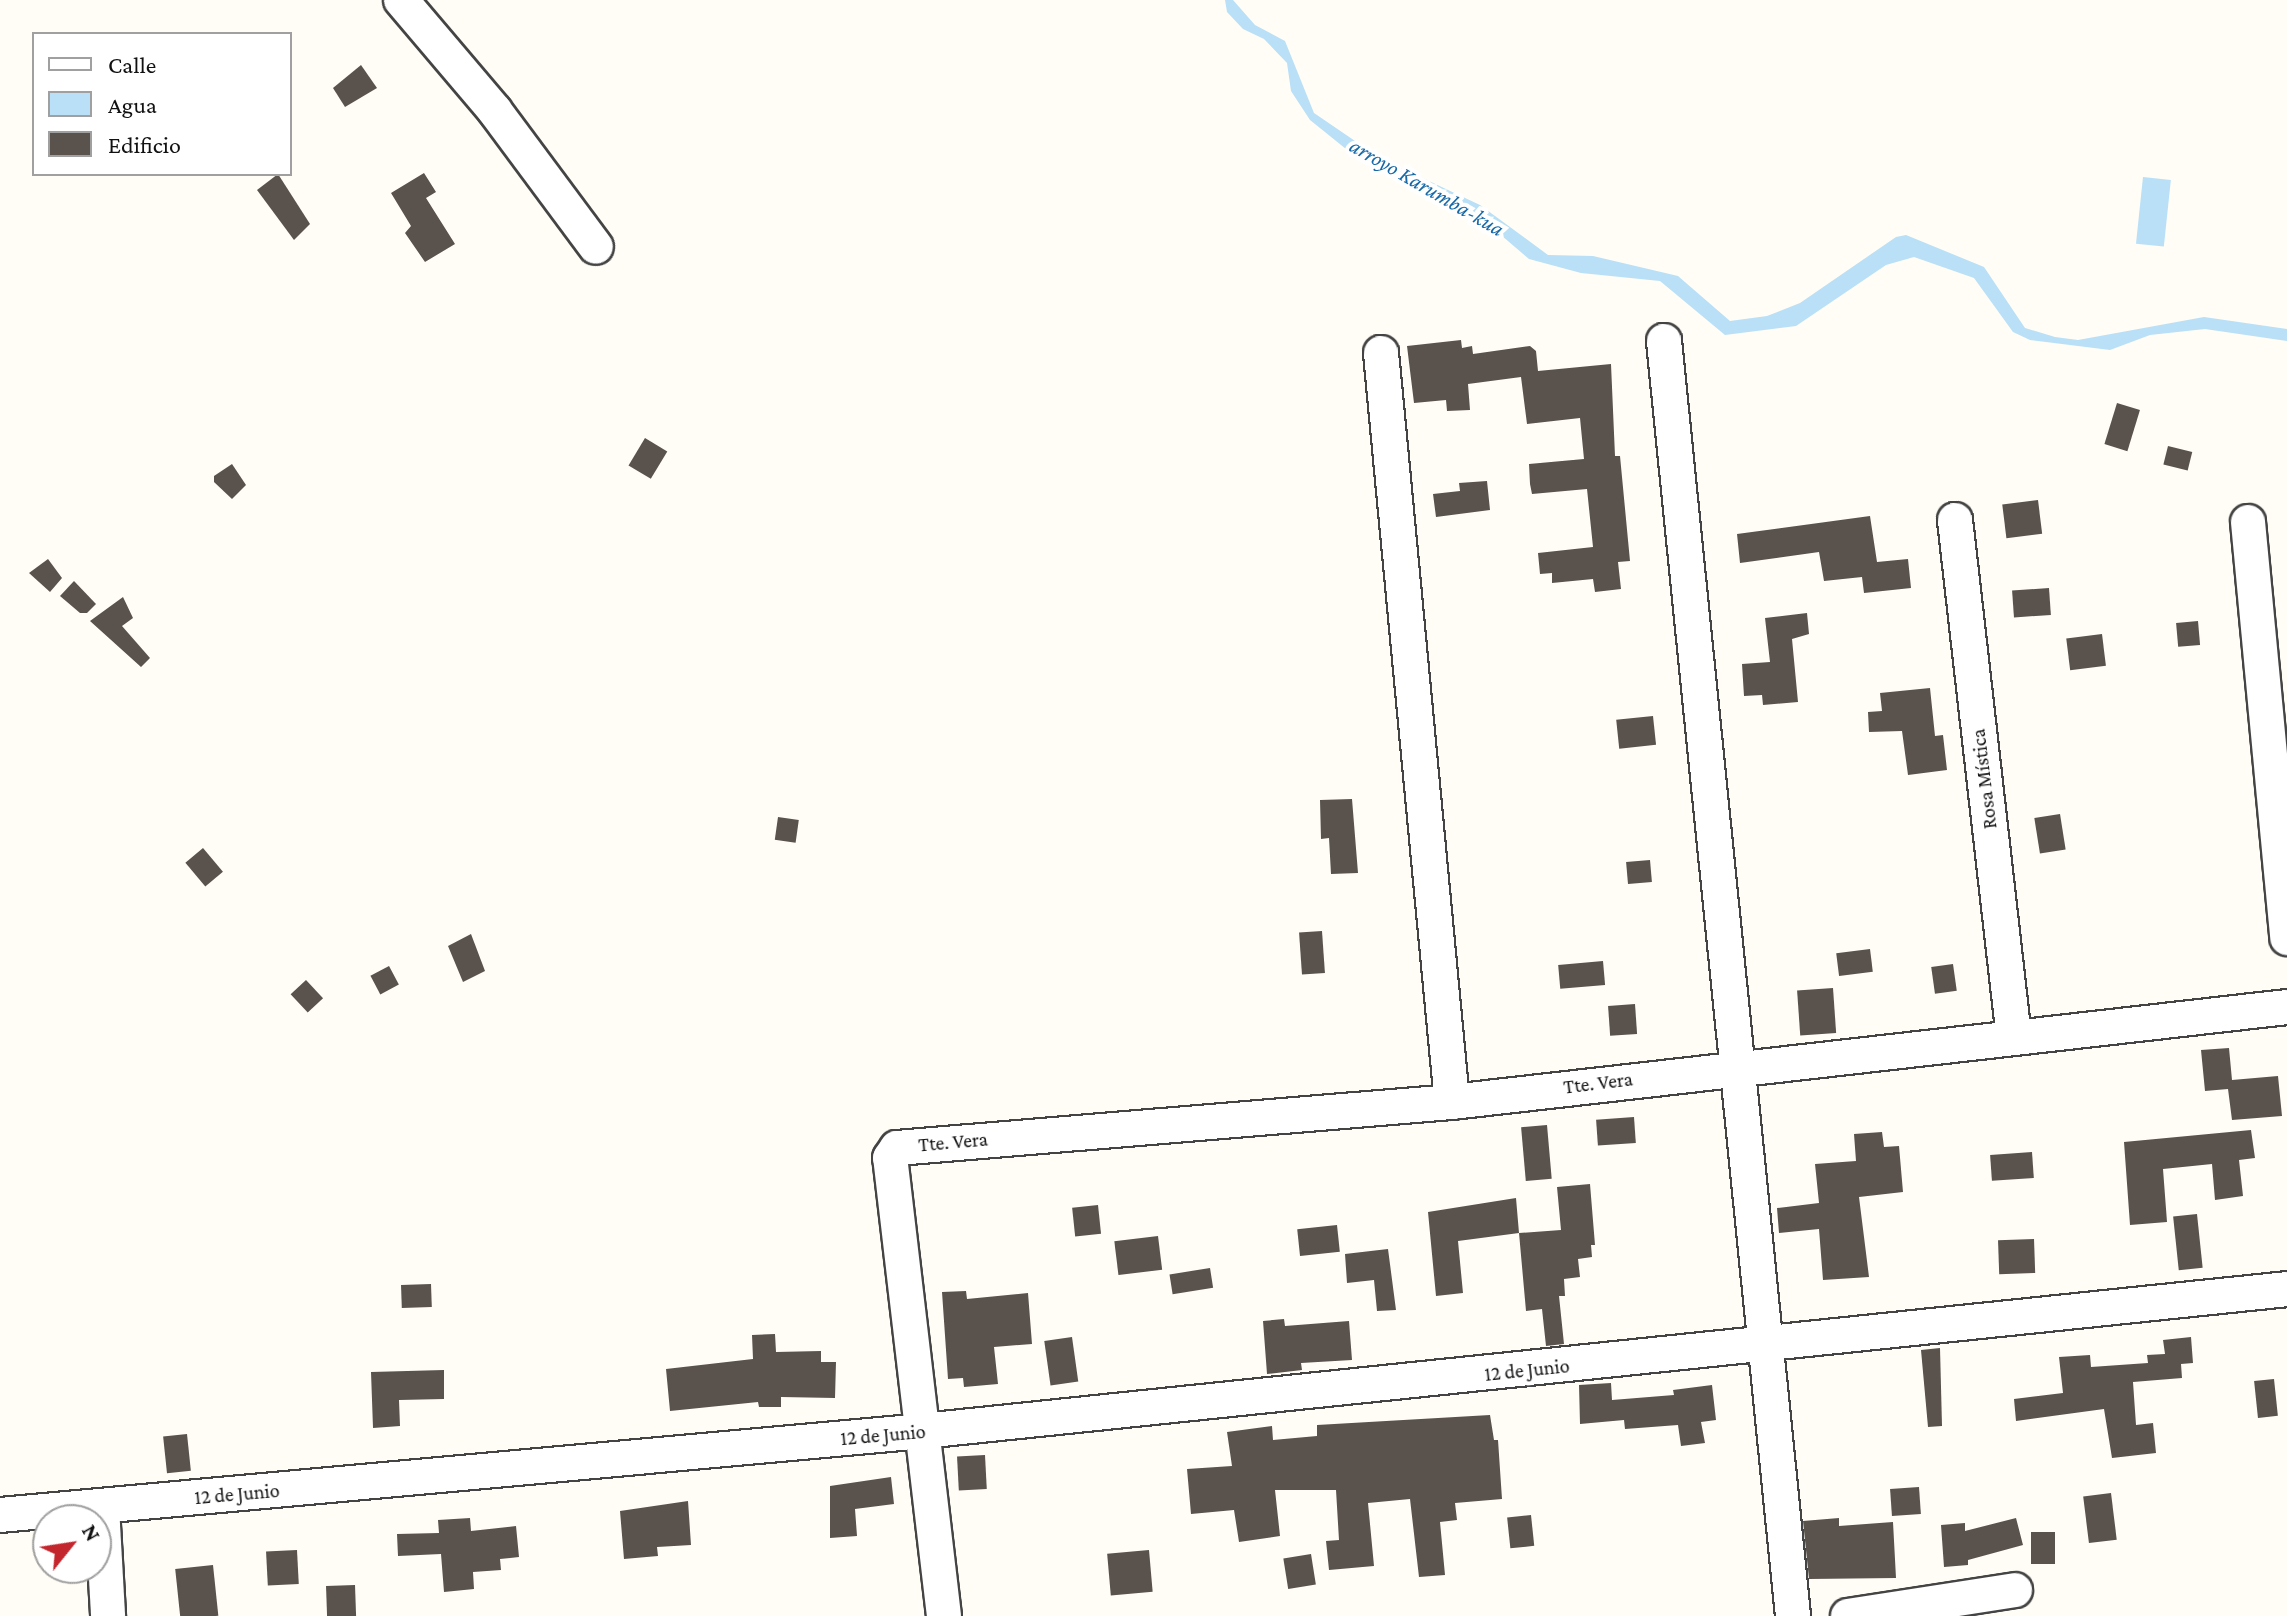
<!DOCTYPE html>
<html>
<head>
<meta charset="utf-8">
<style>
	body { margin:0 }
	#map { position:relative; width:2287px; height:1616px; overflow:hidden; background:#fffdf5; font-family:"Crimson Pro",serif }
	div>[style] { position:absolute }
	.water>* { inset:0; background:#b9e0f7; transform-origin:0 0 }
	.building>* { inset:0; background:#5a524d; transform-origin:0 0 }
	.roads { filter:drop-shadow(2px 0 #444) drop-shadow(-2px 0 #444) drop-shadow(0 2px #444) drop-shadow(0 -2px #444) }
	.minor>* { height:34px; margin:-17px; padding:0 17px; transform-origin:17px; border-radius:17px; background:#fff }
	span { translate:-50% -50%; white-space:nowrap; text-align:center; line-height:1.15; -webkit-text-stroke:8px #fff; paint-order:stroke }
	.street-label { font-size:20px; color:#111 }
	.water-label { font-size:22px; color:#1768a6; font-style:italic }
	.legend { position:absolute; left:32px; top:32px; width:260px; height:144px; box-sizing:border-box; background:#fff; border:2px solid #a0a0a0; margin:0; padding:10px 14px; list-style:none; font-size:24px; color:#111 }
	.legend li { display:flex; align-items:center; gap:16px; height:40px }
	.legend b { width:40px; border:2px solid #a0a0a0 }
	.north { position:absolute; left:32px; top:1504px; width:80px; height:80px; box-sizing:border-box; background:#fff; border:2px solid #a0a0a0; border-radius:50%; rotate:60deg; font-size:22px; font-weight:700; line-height:32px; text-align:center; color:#111 }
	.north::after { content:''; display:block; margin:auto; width:28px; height:36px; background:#c4262e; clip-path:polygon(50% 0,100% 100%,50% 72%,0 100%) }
</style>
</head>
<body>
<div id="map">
	<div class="water">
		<div style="clip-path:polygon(1225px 0,1233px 0,1255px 25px,1285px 41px,1314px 113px,1380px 158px,1480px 205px,1548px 255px,1593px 256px,1678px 276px,1730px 321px,1767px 316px,1800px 303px,1896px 237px,1906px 235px,1984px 267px,2025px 328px,2055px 337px,2078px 340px,2204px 317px,2287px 329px,2287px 341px,2205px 329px,2150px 335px,2110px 350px,2030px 340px,2013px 332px,1974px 278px,1914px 257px,1886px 265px,1796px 326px,1725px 335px,1660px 281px,1581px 273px,1529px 259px,1481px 218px,1351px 153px,1310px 120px,1291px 91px,1287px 63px,1264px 39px,1243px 29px,1227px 12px)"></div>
		<div style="left:2143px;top:177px;width:28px;height:67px;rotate:6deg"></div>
	</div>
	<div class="building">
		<div style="clip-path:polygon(361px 65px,377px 88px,345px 107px,333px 88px)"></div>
		<div style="clip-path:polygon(424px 173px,436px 192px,426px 198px,455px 244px,425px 262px,405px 233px,411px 226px,391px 193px)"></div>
		<div style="clip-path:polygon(278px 174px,310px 224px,294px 240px,257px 190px)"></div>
		<div style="clip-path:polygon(1461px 340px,1462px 348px,1472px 346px,1473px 354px,1530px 346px,1536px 351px,1538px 371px,1611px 364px,1615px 456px,1620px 456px,1630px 561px,1618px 562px,1621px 589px,1595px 592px,1593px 579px,1552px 583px,1552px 573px,1540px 574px,1538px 553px,1593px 547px,1587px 489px,1532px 494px,1530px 484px,1529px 464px,1584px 459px,1580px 418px,1527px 424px,1521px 377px,1468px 384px,1470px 410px,1447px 411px,1446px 400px,1414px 403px,1407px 346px)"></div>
		<div style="left:2117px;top:403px;width:24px;height:43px;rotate:17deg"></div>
		<div style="left:645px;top:438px;width:26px;height:32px;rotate:31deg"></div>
		<div style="left:2168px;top:446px;width:25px;height:19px;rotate:14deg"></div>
		<div style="clip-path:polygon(232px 464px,246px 485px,232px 499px,214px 482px,214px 476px)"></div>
		<div style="clip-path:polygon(1487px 481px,1490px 510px,1436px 517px,1433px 494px,1460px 491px,1459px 483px)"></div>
		<div style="left:2038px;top:500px;width:34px;height:36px;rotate:83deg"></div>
		<div style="clip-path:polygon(1870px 516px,1877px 562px,1908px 559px,1911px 588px,1864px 593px,1862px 577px,1824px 581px,1819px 552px,1740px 563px,1737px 534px)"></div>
		<div style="clip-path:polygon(48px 559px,62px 578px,50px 592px,29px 573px)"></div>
		<div style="clip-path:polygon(74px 581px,96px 604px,87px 613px,80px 613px,60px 596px)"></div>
		<div style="left:2049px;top:588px;width:27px;height:37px;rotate:86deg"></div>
		<div style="clip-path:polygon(123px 597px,133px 618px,122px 626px,150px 658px,141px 667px,90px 621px)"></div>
		<div style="clip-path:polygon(1807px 613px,1809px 634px,1792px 639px,1798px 702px,1763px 705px,1762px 695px,1744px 696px,1742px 664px,1770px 662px,1765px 618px)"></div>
		<div style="left:2198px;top:621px;width:24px;height:22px;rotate:85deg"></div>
		<div style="left:2102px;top:634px;width:32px;height:36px;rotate:83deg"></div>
		<div style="clip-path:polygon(1930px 688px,1935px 736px,1943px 735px,1947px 770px,1908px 775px,1902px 731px,1869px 732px,1868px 712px,1882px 711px,1880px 693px)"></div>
		<div style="left:1653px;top:716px;width:29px;height:37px;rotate:84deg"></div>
		<div style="clip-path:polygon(1352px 799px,1358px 873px,1331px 874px,1329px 838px,1321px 839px,1320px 800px)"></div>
		<div style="left:2060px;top:814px;width:36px;height:26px;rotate:81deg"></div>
		<div style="left:778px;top:817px;width:21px;height:23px;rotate:8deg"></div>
		<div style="left:203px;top:848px;width:31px;height:23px;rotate:50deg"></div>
		<div style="left:1650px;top:860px;width:22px;height:24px;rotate:85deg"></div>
		<div style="left:1322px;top:931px;width:42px;height:23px;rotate:86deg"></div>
		<div style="clip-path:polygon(471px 934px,485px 971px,463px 982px,448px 946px)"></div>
		<div style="left:1870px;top:949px;width:23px;height:34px;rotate:83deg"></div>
		<div style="left:1603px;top:961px;width:24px;height:45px;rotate:85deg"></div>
		<div style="left:1953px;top:964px;width:27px;height:22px;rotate:82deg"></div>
		<div style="left:389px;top:966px;width:21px;height:21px;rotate:62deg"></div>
		<div style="left:306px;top:980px;width:25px;height:21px;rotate:47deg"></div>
		<div style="left:1833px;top:988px;width:45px;height:36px;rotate:86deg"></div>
		<div style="left:1635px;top:1004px;width:30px;height:27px;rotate:86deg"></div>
		<div style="clip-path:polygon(2229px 1048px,2232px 1080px,2278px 1076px,2282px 1116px,2232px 1120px,2228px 1089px,2205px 1091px,2201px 1050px)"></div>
		<div style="left:1634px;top:1117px;width:26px;height:38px;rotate:86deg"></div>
		<div style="left:1547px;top:1125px;width:54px;height:26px;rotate:85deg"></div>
		<div style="clip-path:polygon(2251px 1130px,2255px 1158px,2239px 1160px,2243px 1196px,2215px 1200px,2212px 1164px,2163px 1169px,2167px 1222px,2130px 1225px,2124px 1142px)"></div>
		<div style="clip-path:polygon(1882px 1132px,1884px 1147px,1899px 1146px,1903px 1192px,1859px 1197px,1869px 1277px,1823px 1280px,1819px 1229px,1779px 1233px,1777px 1208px,1819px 1203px,1815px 1164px,1856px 1161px,1854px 1134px)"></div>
		<div style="left:2032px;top:1152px;width:26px;height:42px;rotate:86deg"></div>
		<div style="clip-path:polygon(1590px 1184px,1595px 1245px,1591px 1245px,1592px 1257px,1578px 1259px,1580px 1277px,1564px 1279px,1565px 1296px,1559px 1296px,1564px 1344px,1546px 1346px,1542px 1309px,1526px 1311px,1519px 1233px,1561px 1230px,1557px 1187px)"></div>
		<div style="clip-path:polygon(1516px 1198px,1519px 1233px,1458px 1241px,1463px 1293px,1436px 1296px,1428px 1212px)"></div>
		<div style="left:1098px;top:1205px;width:29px;height:26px;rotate:84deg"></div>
		<div style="left:2197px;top:1214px;width:54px;height:24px;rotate:84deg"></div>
		<div style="left:1337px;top:1225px;width:27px;height:40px;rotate:84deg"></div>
		<div style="left:1158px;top:1236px;width:34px;height:44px;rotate:83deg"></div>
		<div style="left:2034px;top:1239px;width:34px;height:36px;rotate:88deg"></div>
		<div style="clip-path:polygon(1388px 1249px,1396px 1310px,1377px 1311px,1374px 1280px,1347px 1283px,1345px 1254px)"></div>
		<div style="left:1210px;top:1268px;width:20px;height:41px;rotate:81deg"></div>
		<div style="left:431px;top:1284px;width:23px;height:30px;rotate:88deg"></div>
		<div style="clip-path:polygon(966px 1291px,967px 1299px,1028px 1293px,1032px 1344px,994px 1347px,998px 1384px,964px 1387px,963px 1378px,948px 1379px,942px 1292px)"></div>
		<div style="clip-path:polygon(1284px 1319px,1285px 1326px,1349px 1321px,1352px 1360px,1301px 1363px,1302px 1370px,1267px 1374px,1263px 1321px)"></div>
		<div style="clip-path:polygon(775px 1334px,776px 1352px,821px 1351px,821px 1362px,836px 1362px,835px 1398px,781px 1397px,781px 1407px,759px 1407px,758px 1402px,670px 1411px,666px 1369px,753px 1359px,752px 1335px)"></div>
		<div style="left:1072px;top:1337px;width:45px;height:28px;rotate:82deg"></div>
		<div style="clip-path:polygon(2191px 1337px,2193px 1363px,2181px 1364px,2182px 1378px,2133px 1382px,2136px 1425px,2153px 1423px,2156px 1453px,2112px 1458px,2104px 1409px,2016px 1421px,2014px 1399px,2063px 1393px,2059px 1357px,2090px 1355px,2091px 1367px,2148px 1363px,2147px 1355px,2165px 1354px,2163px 1340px)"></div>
		<div style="clip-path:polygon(1940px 1348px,1942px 1426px,1928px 1427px,1921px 1350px)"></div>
		<div style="clip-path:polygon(444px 1370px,444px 1399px,399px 1400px,400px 1426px,373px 1428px,371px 1372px)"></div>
		<div style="left:2274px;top:1379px;width:37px;height:20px;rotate:84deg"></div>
		<div style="clip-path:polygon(1611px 1383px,1612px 1400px,1674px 1395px,1673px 1390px,1712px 1385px,1716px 1420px,1701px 1422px,1705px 1443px,1681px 1446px,1678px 1425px,1625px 1429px,1624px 1420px,1580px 1424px,1579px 1385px)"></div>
		<div style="clip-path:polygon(1490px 1415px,1494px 1440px,1498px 1440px,1502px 1499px,1455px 1503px,1457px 1520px,1440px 1522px,1445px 1575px,1419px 1577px,1410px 1499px,1368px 1503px,1374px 1566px,1329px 1570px,1326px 1541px,1339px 1540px,1336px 1490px,1275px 1490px,1280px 1536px,1239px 1542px,1234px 1510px,1191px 1514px,1187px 1469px,1232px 1466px,1227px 1432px,1272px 1426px,1273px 1440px,1317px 1436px,1317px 1425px)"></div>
		<div style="left:187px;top:1434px;width:37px;height:24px;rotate:84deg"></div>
		<div style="left:985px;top:1455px;width:34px;height:28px;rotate:87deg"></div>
		<div style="clip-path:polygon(891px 1477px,894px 1504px,855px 1509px,857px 1536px,830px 1538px,830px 1486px)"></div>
		<div style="left:1919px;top:1487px;width:27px;height:29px;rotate:86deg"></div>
		<div style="left:2111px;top:1493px;width:47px;height:28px;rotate:83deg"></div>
		<div style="clip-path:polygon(688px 1501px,691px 1545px,657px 1547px,658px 1556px,624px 1559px,620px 1511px)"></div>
		<div style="left:1531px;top:1515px;width:31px;height:24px;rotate:84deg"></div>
		<div style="clip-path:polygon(470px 1518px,471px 1531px,516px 1526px,519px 1557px,500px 1559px,501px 1570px,473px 1572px,474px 1589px,444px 1592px,441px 1554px,398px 1556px,397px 1534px,439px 1533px,438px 1520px)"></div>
		<div style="clip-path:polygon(1839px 1518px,1839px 1526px,1893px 1522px,1896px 1578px,1809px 1579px,1803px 1521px)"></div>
		<div style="clip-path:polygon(2016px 1518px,2023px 1545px,1968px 1560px,1968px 1565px,1944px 1567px,1941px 1525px,1965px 1523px,1965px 1531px)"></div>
		<div style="left:2031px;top:1532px;width:24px;height:32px"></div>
		<div style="left:297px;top:1550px;width:34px;height:31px;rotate:87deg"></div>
		<div style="left:1149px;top:1550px;width:42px;height:42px;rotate:85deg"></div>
		<div style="left:1311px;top:1554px;width:31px;height:28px;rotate:81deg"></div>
		<div style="left:213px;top:1565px;width:51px;height:38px;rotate:84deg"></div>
		<div style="left:355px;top:1585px;width:31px;height:29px;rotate:88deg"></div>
	</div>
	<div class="roads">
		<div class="minor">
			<div style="left:401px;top:0;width:145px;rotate:49.7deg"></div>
			<div style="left:495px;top:111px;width:169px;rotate:53.4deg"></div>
			<div style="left:1664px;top:341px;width:1282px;rotate:84.22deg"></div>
			<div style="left:1381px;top:353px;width:752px;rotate:84.58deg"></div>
			<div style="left:1955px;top:520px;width:521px;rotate:83.5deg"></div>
			<div style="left:2248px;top:522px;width:418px;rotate:84.6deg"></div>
			<div style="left:102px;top:1507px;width:109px;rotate:86.8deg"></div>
			<div style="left:0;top:1515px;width:927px;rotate:-5.2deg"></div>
			<div style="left:923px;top:1431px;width:1371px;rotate:-5.94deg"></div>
			<div style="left:944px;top:1616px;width:461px;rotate:-96.7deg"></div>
			<div style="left:890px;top:1158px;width:12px;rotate:-55deg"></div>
			<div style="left:897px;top:1148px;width:557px;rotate:-4.74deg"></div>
			<div style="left:1452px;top:1102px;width:840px;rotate:-6.49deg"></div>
			<div style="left:1848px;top:1616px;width:169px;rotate:-8.8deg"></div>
		</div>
	</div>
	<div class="street-label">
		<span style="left:1984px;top:779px;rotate:-97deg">Rosa Mística</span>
		<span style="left:1598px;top:1083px;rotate:-7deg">Tte. Vera</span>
		<span style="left:953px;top:1142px;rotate:-5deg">Tte. Vera</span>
		<span style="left:1527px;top:1370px;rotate:-6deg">12 de Junio</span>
		<span style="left:883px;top:1435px;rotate:-5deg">12 de Junio</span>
		<span style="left:237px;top:1494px;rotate:-5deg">12 de Junio</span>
	</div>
	<div class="water-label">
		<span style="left:1427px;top:187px;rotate:30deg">arroyo Karumba-kua</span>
	</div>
	<ul class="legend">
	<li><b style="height:10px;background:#fff"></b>Calle</li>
	<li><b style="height:22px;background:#b9e0f7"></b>Agua</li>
	<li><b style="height:22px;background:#5a524d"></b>Edificio</li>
	</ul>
	<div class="north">N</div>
</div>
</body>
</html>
